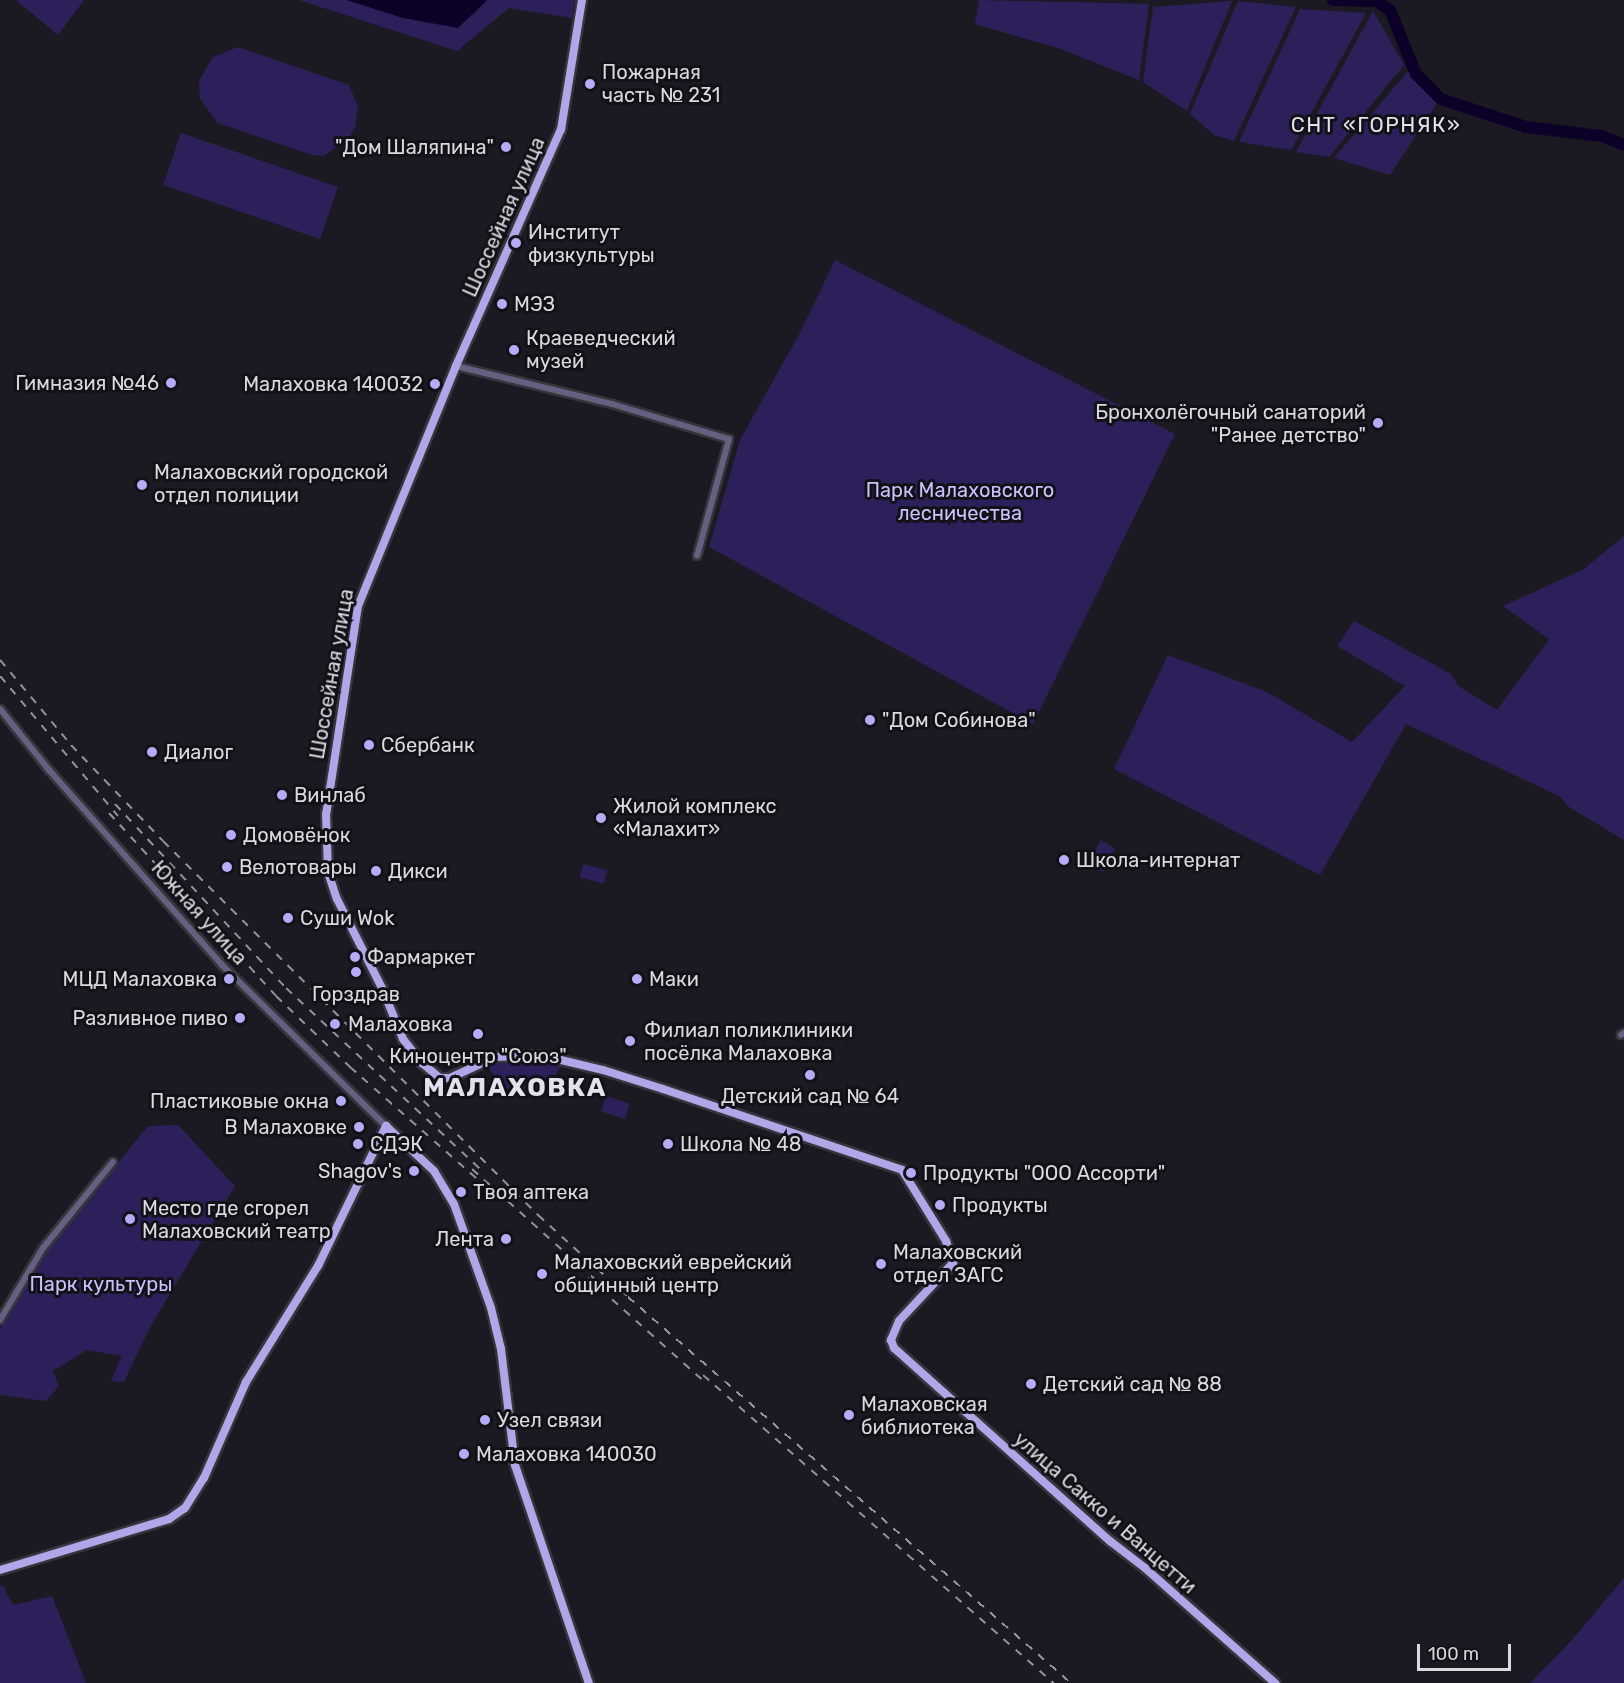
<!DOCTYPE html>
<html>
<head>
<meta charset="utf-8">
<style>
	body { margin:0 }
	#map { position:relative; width:1624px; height:1683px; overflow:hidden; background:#1b1a22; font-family:Rubik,sans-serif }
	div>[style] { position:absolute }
	.green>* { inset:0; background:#2d205a; transform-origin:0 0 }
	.water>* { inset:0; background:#0c0029 }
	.river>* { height:12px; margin:-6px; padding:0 6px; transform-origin:6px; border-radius:6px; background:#0c0029 }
	.roads { filter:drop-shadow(2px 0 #36353c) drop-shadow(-2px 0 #36353c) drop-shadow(0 2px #36353c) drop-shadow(0 -2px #36353c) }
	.minor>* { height:6px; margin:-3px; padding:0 3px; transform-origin:3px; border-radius:3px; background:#646180 }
	.major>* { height:8px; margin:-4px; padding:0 4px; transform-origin:4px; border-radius:4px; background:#afa7e8 }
	.rail>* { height:2px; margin-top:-1px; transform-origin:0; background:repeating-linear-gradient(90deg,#929298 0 8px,transparent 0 16px) }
	.dots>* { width:16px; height:16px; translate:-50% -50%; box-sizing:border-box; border:3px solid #121118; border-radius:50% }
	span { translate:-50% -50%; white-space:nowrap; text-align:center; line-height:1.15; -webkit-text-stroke:6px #121118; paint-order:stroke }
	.poi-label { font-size:20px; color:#d9d9de }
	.left { translate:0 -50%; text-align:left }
	.right { translate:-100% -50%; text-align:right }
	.street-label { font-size:20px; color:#d9d9de }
	.park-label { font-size:20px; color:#c8c2fd }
	.neighbourhood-label { font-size:21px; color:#e2e2ec; letter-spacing:1.5px }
	.district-label { font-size:26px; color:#e2e2ec; font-weight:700; letter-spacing:1.5px }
	.scale { position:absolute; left:1417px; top:1644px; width:94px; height:27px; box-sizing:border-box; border:3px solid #d9d9de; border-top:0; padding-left:8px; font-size:18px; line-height:21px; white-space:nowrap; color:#d9d9de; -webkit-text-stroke:4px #121118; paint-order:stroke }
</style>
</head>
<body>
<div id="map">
	<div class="green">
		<div style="clip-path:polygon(16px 0,84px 0,58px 35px)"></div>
		<div style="clip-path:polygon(299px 0,347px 0,403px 18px,473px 15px,487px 0,575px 0,572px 18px,509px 8px,457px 51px)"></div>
		<div style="clip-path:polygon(979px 0,1149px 4px,1139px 80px,1061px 49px,975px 24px)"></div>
		<div style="clip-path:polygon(1232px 1px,1187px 111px,1143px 82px,1153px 7px)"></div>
		<div style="clip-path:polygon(1238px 1px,1296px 7px,1234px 141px,1214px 135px,1190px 114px)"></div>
		<div style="clip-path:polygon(1300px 9px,1366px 13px,1291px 150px,1239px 142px)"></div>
		<div style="clip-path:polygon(1373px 11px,1404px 65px,1329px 157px,1296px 152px)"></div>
		<div style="clip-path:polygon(238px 47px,349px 85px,358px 107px,355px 128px,349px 138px,324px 156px,312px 155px,218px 123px,200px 99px,199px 81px,213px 57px)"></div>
		<div style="clip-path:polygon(1409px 70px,1439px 100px,1390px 175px,1334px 158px)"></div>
		<div style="left:181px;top:133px;width:166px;height:55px;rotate:19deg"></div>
		<div style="clip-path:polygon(835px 260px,1175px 434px,1033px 724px,709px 547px,740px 440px,801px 331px)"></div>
		<div style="clip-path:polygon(1624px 536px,1624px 840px,1569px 807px,1559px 796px,1406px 724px,1320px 875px,1114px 769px,1168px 655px,1267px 692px,1352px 742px,1405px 686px,1337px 646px,1354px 621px,1451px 674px,1458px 686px,1497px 710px,1549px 639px,1503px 606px,1584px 569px)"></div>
		<div style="clip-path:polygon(1101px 840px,1115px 849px,1103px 872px,1089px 865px,1088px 862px)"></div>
		<div style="left:583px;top:864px;width:25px;height:14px;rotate:14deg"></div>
		<div style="clip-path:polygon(539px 1058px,562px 1063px,553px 1080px,536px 1077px,539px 1089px,515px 1098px,485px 1065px,503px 1059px)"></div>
		<div style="left:606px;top:1096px;width:25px;height:16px;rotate:18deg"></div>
		<div style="clip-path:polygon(178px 1125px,235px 1186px,150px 1327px,124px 1382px,111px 1381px,122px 1356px,87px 1350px,53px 1371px,59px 1386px,46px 1401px,0 1395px,0 1329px,16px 1294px,49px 1247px,148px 1126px)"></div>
		<div style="clip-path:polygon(1624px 1578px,1624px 1683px,1530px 1683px,1572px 1640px)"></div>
		<div style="clip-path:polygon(0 1586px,3px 1586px,13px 1605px,52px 1596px,86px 1683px,0 1683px)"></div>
	</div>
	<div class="water">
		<div style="clip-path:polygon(347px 0,487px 0,458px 28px,403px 18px)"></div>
	</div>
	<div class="river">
		<div style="left:1333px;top:0;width:43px;rotate:1.3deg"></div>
		<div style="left:1376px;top:1px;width:17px;rotate:33deg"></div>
		<div style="left:1390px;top:10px;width:69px;rotate:67.9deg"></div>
		<div style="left:1416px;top:74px;width:35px;rotate:45deg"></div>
		<div style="left:1441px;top:99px;width:89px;rotate:18.2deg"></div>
		<div style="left:1526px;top:127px;width:77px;rotate:6.8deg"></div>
		<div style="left:1602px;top:136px;width:24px;rotate:22deg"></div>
	</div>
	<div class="roads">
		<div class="minor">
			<div style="left:456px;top:366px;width:161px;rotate:13.7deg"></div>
			<div style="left:612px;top:404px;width:122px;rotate:16.7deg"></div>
			<div style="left:729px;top:439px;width:121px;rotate:105.3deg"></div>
			<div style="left:0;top:709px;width:78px;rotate:51.2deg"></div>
			<div style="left:49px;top:770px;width:261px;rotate:48.4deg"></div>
			<div style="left:222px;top:965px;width:230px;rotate:44.5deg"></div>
			<div style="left:1621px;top:1035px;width:4px;rotate:-34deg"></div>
			<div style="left:0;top:1320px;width:84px;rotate:-59.2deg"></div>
			<div style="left:43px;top:1248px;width:111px;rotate:-50.9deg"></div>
		</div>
		<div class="major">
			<div style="left:582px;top:0;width:131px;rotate:99.2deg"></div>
			<div style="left:561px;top:129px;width:259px;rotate:113.9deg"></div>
			<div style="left:456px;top:366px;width:259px;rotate:112.2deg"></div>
			<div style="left:358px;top:606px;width:210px;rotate:98.7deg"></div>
			<div style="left:326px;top:814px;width:58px;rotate:88deg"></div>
			<div style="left:328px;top:872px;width:28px;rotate:72deg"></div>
			<div style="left:337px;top:899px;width:100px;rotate:63.2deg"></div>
			<div style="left:382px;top:988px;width:55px;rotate:67.6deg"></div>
			<div style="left:403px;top:1039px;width:31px;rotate:52deg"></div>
			<div style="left:422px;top:1063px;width:23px;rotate:40deg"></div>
			<div style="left:440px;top:1078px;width:10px"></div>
			<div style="left:450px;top:1078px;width:50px;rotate:-25deg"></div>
			<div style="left:495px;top:1057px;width:45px;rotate:-2.5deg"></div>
			<div style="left:540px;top:1055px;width:65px;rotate:13.4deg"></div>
			<div style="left:603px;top:1070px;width:63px;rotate:17.6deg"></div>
			<div style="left:663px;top:1089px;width:252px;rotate:18.7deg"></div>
			<div style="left:902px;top:1170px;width:84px;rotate:58.2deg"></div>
			<div style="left:946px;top:1241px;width:23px;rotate:72deg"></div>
			<div style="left:953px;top:1263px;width:79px;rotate:133deg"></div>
			<div style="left:899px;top:1321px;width:21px;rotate:113deg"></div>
			<div style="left:891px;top:1340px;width:9px;rotate:69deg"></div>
			<div style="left:894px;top:1348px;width:290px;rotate:41.8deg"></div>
			<div style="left:1110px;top:1541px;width:44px;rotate:37.6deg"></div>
			<div style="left:1145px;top:1568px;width:174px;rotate:41.5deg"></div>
			<div style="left:0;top:1570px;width:177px;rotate:-16.8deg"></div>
			<div style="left:169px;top:1519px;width:19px;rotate:-35deg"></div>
			<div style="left:185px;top:1508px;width:36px;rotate:-58deg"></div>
			<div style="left:204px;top:1478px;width:105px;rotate:-66.4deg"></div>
			<div style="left:246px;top:1382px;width:137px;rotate:-58.2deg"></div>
			<div style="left:318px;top:1266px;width:156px;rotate:-64.1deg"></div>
			<div style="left:386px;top:1126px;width:66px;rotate:43.2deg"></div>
			<div style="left:434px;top:1171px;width:39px;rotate:59deg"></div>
			<div style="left:454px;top:1204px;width:110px;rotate:70.4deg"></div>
			<div style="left:491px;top:1308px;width:42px;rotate:76.3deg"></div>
			<div style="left:501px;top:1349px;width:117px;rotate:83.1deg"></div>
			<div style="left:515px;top:1465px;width:230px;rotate:71.3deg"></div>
		</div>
	</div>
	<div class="rail">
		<div style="left:0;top:660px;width:111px;rotate:50.1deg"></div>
		<div style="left:71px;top:745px;width:133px;rotate:46.2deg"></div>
		<div style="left:163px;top:841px;width:530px;rotate:44.92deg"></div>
		<div style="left:538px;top:1215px;width:122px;rotate:42.3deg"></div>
		<div style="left:628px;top:1297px;width:588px;rotate:41.07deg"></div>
		<div style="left:0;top:676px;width:183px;rotate:49.9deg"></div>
		<div style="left:115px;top:804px;width:251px;rotate:47.1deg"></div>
		<div style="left:286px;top:988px;width:268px;rotate:43deg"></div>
		<div style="left:109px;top:813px;width:248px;rotate:47.6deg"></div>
		<div style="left:276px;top:996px;width:103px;rotate:43.8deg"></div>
		<div style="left:350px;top:1067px;width:168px;rotate:41.4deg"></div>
		<div style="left:472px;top:1169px;width:168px;rotate:41.9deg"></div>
		<div style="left:588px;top:1278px;width:159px;rotate:41.7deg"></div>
		<div style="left:703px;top:1375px;width:467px;rotate:41.3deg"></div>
	</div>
	<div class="dots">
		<div style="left:590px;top:84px;background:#b5acf8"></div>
		<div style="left:506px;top:147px;background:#b5acf8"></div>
		<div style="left:516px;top:243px;background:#b5acf8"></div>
		<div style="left:502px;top:304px;background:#b5acf8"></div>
		<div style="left:514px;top:350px;background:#b5acf8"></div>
		<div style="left:171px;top:383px;background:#b5acf8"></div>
		<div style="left:435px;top:384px;background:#b5acf8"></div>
		<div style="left:1378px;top:423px;background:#b5acf8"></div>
		<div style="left:142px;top:485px;background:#b5acf8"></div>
		<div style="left:870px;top:720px;background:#b5acf8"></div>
		<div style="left:369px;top:745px;background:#b5acf8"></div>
		<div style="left:152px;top:752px;background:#b5acf8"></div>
		<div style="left:282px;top:795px;background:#b5acf8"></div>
		<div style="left:601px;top:818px;background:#b5acf8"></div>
		<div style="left:231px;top:835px;background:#b5acf8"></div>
		<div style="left:1064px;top:860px;background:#b5acf8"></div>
		<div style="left:227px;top:867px;background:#b5acf8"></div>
		<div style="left:376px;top:871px;background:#b5acf8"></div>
		<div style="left:288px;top:918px;background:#b5acf8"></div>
		<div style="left:355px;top:957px;background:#b5acf8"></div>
		<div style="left:356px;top:972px;background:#b5acf8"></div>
		<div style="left:229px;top:979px;background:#b5acf8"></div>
		<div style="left:637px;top:979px;background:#b5acf8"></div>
		<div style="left:240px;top:1018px;background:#b5acf8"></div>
		<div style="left:335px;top:1024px;background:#b5acf8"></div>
		<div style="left:478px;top:1034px;background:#b5acf8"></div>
		<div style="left:630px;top:1041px;background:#b5acf8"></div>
		<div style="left:810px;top:1075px;background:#b5acf8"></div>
		<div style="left:341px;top:1101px;background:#b5acf8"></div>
		<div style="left:359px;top:1127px;background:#b5acf8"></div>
		<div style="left:358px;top:1144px;background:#b5acf8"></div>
		<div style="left:668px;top:1144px;background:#b5acf8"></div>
		<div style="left:414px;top:1171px;background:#b5acf8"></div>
		<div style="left:911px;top:1173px;background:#b5acf8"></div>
		<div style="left:461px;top:1192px;background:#b5acf8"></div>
		<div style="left:940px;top:1205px;background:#b5acf8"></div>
		<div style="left:130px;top:1219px;background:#b5acf8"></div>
		<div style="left:506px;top:1239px;background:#b5acf8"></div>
		<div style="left:881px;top:1264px;background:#b5acf8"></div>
		<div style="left:542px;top:1274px;background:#b5acf8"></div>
		<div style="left:1031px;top:1384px;background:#b5acf8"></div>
		<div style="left:849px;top:1415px;background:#b5acf8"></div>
		<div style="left:485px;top:1420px;background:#b5acf8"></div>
		<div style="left:464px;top:1454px;background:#b5acf8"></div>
	</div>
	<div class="poi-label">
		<span class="left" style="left:602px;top:84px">Пожарная<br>часть № 231</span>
		<span class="right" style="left:494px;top:147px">"Дом Шаляпина"</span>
		<span class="left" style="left:528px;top:244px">Институт<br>физкультуры</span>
		<span class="left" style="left:514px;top:304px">МЭЗ</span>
		<span class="left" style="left:526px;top:350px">Краеведческий<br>музей</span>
		<span class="right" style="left:159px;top:383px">Гимназия №46</span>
		<span class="right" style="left:423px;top:384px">Малаховка 140032</span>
		<span class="right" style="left:1366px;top:424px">Бронхолёгочный санаторий<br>"Ранее детство"</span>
		<span class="left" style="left:154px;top:484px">Малаховский городской<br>отдел полиции</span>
		<span class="left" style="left:882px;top:720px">"Дом Собинова"</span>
		<span class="left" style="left:381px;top:745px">Сбербанк</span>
		<span class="left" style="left:164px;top:752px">Диалог</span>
		<span class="left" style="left:294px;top:795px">Винлаб</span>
		<span class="left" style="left:613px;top:818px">Жилой комплекс<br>«Малахит»</span>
		<span class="left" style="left:243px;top:835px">Домовёнок</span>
		<span class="left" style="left:1076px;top:860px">Школа-интернат</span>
		<span class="left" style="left:239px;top:867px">Велотовары</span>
		<span class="left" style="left:388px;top:871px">Дикси</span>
		<span class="left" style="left:300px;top:918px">Суши Wok</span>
		<span class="left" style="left:367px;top:957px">Фармаркет</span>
		<span class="right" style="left:217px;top:979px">МЦД Малаховка</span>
		<span class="left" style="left:649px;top:979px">Маки</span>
		<span style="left:356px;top:994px">Горздрав</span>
		<span class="right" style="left:228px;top:1018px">Разливное пиво</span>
		<span class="left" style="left:348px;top:1024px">Малаховка</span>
		<span class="left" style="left:644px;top:1042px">Филиал поликлиники<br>посёлка Малаховка</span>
		<span style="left:478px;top:1056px">Киноцентр "Союз"</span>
		<span style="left:810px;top:1096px">Детский сад № 64</span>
		<span class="right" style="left:329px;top:1101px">Пластиковые окна</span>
		<span class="right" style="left:347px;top:1127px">В Малаховке</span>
		<span class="left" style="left:370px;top:1144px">СДЭК</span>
		<span class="left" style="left:680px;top:1144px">Школа № 48</span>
		<span class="right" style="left:402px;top:1171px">Shagov's</span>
		<span class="left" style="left:923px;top:1173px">Продукты "ООО Ассорти"</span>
		<span class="left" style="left:473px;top:1192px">Твоя аптека</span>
		<span class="left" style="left:952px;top:1205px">Продукты</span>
		<span class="left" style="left:142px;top:1220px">Место где сгорел<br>Малаховский театр</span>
		<span class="right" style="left:494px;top:1239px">Лента</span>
		<span class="left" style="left:893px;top:1264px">Малаховский<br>отдел ЗАГС</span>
		<span class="left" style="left:554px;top:1274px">Малаховский еврейский<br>общинный центр</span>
		<span class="left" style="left:1043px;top:1384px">Детский сад № 88</span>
		<span class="left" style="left:861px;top:1416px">Малаховская<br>библиотека</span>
		<span class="left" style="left:497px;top:1420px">Узел связи</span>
		<span class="left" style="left:476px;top:1454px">Малаховка 140030</span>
	</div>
	<div class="street-label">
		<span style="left:504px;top:217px;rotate:-66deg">Шоссейная улица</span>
		<span style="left:332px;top:674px;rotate:-80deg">Шоссейная улица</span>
		<span style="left:199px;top:913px;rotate:48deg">Южная улица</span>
		<span style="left:1105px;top:1513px;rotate:41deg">улица Сакко и Ванцетти</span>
	</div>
	<div class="park-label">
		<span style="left:960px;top:502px">Парк Малаховского<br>лесничества</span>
		<span style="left:101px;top:1284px">Парк культуры</span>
	</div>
	<div class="neighbourhood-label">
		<span style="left:1376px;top:125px">СНТ «ГОРНЯК»</span>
	</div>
	<div class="district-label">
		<span style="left:515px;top:1088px">МАЛАХОВКА</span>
	</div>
	<div class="scale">100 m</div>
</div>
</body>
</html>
